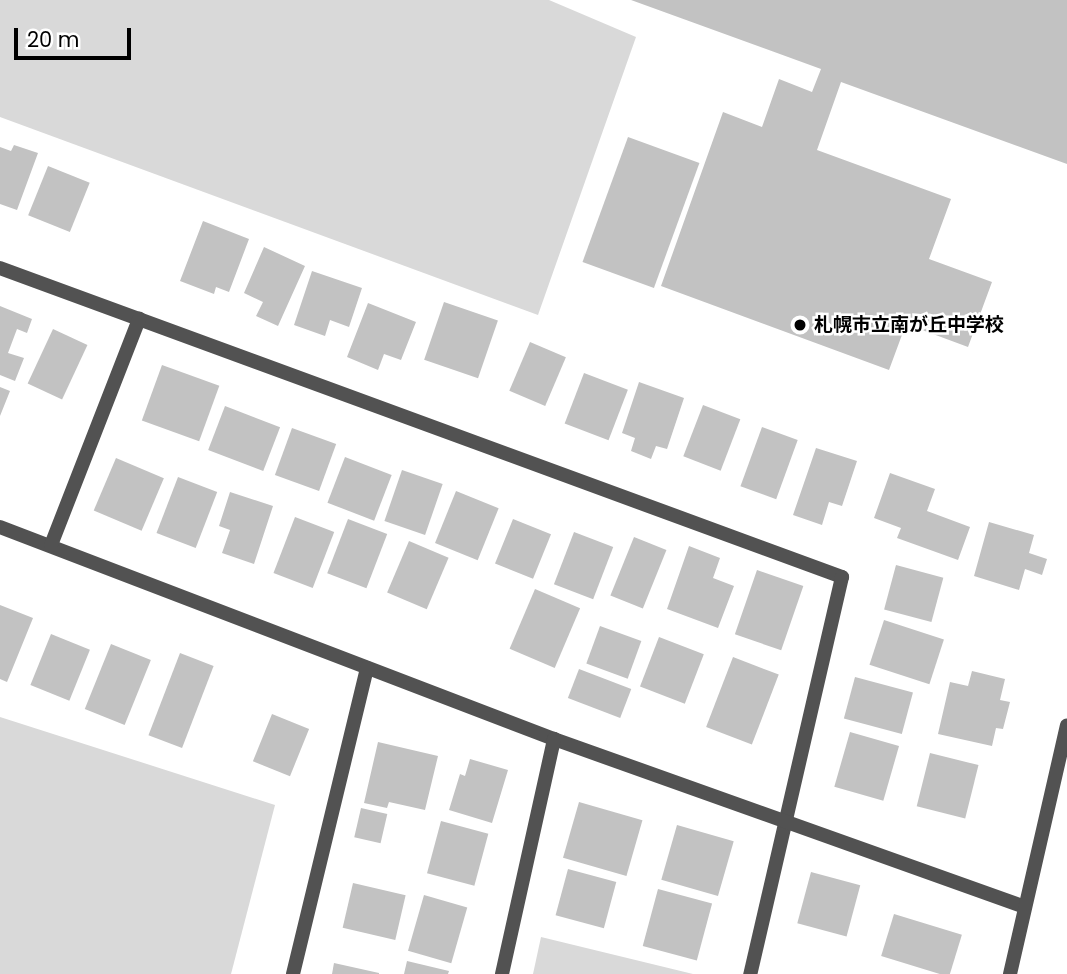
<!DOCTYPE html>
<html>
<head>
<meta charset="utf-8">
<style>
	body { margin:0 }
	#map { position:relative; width:1067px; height:974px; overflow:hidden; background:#fff; font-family:Poppins,"Noto Sans JP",sans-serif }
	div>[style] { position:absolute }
	.green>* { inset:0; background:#d9d9d9 }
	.building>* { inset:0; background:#c2c2c2; transform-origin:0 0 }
	.street>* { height:14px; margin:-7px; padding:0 7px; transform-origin:7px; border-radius:7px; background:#525252 }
	.dots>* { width:19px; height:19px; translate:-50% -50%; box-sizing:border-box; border:4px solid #fff; border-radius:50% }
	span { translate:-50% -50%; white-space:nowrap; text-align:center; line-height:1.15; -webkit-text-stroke:5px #fff; paint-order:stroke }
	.poi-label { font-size:19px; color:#000; font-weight:700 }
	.left { translate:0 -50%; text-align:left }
	.scale { position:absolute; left:14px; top:28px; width:117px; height:32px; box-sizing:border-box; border:4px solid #000; border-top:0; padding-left:9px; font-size:21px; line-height:24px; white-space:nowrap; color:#000; -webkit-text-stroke:5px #fff; paint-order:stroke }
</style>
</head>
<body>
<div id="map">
	<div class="green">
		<div style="clip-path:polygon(0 0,549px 0,636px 37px,538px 315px,0 117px)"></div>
		<div style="clip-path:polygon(0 717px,275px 805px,231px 974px,0 974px)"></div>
		<div style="clip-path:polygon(541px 937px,693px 974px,533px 974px)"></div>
	</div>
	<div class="building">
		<div style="clip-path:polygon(631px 0,1067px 0,1067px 164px,841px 82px,817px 150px,951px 199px,929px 259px,992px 282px,968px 347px,906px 324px,889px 370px,661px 286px,723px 112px,762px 127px,779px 79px,812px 92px,821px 69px)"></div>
		<div style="left:628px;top:137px;width:76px;height:133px;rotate:20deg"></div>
		<div style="clip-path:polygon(14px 145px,38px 153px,17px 210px,0 204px,0 147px,11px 151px)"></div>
		<div style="left:48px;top:166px;width:45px;height:53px;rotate:22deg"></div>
		<div style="clip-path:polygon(203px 221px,249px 239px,229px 292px,216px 287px,214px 294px,180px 281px)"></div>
		<div style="clip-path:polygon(264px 247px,305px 266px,278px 326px,256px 316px,263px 302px,244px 293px)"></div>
		<div style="clip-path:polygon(312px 271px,362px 288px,349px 327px,330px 320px,325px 336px,294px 325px)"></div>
		<div style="left:444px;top:302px;width:57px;height:61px;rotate:19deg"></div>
		<div style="clip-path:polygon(368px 303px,416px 322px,401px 360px,384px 354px,378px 370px,347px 357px)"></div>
		<div style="clip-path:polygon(0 306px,32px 319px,27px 333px,17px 329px,8px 353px,24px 358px,15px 381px,0 375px)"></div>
		<div style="left:53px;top:329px;width:38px;height:60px;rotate:25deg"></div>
		<div style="left:530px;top:342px;width:39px;height:53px;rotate:23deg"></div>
		<div style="left:162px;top:365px;width:61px;height:59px;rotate:20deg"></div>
		<div style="left:584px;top:373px;width:47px;height:54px;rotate:21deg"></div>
		<div style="clip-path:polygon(639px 382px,684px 398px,667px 449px,656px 446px,651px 459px,631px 451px,635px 438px,622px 433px)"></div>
		<div style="clip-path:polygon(0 387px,10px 391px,0 416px)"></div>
		<div style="left:703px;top:405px;width:40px;height:55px;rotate:21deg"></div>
		<div style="left:225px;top:406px;width:59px;height:47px;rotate:21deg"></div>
		<div style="left:762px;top:427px;width:38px;height:63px;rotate:20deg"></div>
		<div style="left:292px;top:428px;width:47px;height:50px;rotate:20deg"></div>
		<div style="clip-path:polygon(816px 448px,857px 461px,842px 506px,829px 502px,822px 525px,793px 515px)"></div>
		<div style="left:345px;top:457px;width:50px;height:49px;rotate:21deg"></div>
		<div style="left:116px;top:458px;width:52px;height:57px;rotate:23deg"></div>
		<div style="left:402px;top:470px;width:43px;height:54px;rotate:19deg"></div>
		<div style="clip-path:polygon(890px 473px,935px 489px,927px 511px,970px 527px,958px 560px,897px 538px,901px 528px,874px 518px)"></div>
		<div style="left:178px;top:477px;width:42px;height:60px;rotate:21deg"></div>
		<div style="left:456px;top:491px;width:46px;height:56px;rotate:22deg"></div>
		<div style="clip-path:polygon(230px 492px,273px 506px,254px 564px,222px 553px,230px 530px,219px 526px)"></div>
		<div style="left:295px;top:517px;width:42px;height:60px;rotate:21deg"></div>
		<div style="left:348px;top:519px;width:42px;height:58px;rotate:21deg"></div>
		<div style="left:513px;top:519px;width:41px;height:48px;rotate:22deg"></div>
		<div style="clip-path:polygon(989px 522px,1034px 535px,1029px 553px,1047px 559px,1042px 575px,1025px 569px,1019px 590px,974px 576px)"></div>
		<div style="left:574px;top:532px;width:42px;height:56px;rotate:21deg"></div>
		<div style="left:634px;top:537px;width:35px;height:63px;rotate:22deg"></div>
		<div style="left:409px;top:541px;width:43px;height:56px;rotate:23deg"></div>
		<div style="clip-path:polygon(689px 546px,720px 558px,713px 578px,734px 586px,718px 628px,667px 609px)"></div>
		<div style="left:896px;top:565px;width:49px;height:46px;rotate:15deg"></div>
		<div style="left:757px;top:570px;width:49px;height:68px;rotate:19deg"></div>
		<div style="left:535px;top:589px;width:49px;height:65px;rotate:23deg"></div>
		<div style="clip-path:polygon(0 605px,33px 618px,7px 682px,0 679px)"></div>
		<div style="left:884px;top:620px;width:63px;height:47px;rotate:18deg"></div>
		<div style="left:600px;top:626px;width:44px;height:40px;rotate:20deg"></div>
		<div style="left:51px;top:634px;width:42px;height:55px;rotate:22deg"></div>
		<div style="left:659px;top:637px;width:48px;height:53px;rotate:21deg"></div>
		<div style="left:111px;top:644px;width:43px;height:70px;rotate:22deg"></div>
		<div style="left:180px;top:653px;width:36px;height:88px;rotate:21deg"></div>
		<div style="left:733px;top:657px;width:49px;height:75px;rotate:21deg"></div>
		<div style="left:579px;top:669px;width:56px;height:31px;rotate:21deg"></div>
		<div style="clip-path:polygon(972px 671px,1005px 679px,1000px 700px,1010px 702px,1003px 729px,996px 728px,992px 746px,938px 734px,950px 682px,968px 686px)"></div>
		<div style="left:855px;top:677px;width:60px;height:43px;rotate:15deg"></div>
		<div style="left:272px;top:714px;width:40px;height:51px;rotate:22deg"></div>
		<div style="left:850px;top:732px;width:51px;height:57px;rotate:16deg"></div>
		<div style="clip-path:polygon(378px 742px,438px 756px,425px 810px,389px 802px,387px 808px,364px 803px)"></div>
		<div style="left:930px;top:753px;width:50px;height:55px;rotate:14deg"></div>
		<div style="clip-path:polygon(470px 759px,508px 770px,492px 823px,449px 810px,460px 774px,465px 776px)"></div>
		<div style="left:579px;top:802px;width:66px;height:58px;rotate:16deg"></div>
		<div style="left:361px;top:808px;width:27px;height:30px;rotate:13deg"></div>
		<div style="left:441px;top:821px;width:49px;height:54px;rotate:15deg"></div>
		<div style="left:677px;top:825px;width:59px;height:57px;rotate:16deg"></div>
		<div style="left:568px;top:869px;width:50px;height:48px;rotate:15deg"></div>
		<div style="left:811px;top:872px;width:51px;height:53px;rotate:15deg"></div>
		<div style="left:353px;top:883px;width:54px;height:46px;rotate:13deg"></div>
		<div style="left:658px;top:889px;width:56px;height:59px;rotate:15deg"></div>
		<div style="left:424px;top:895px;width:45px;height:58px;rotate:16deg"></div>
		<div style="left:894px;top:914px;width:71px;height:44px;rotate:17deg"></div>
		<div style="clip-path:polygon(407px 961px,449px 971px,448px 974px,404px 974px)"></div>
		<div style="clip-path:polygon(334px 963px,379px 973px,379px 974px,332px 974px)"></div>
	</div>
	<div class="street">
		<div style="left:0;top:268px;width:897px;rotate:20.15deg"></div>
		<div style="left:842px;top:577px;width:408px;rotate:103deg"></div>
		<div style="left:0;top:527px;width:593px;rotate:20.94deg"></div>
		<div style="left:554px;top:739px;width:500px;rotate:19.63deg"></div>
		<div style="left:51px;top:545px;width:243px;rotate:-68.7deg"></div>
		<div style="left:293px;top:974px;width:315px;rotate:-76.4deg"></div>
		<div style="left:502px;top:974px;width:241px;rotate:-77.5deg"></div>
		<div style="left:1010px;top:974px;width:255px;rotate:-77.1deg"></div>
	</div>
	<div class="dots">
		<div style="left:800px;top:325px;background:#000"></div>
	</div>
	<div class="poi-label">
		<span class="left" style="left:814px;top:325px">札幌市立南が丘中学校</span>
	</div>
	<div class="scale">20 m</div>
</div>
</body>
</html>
